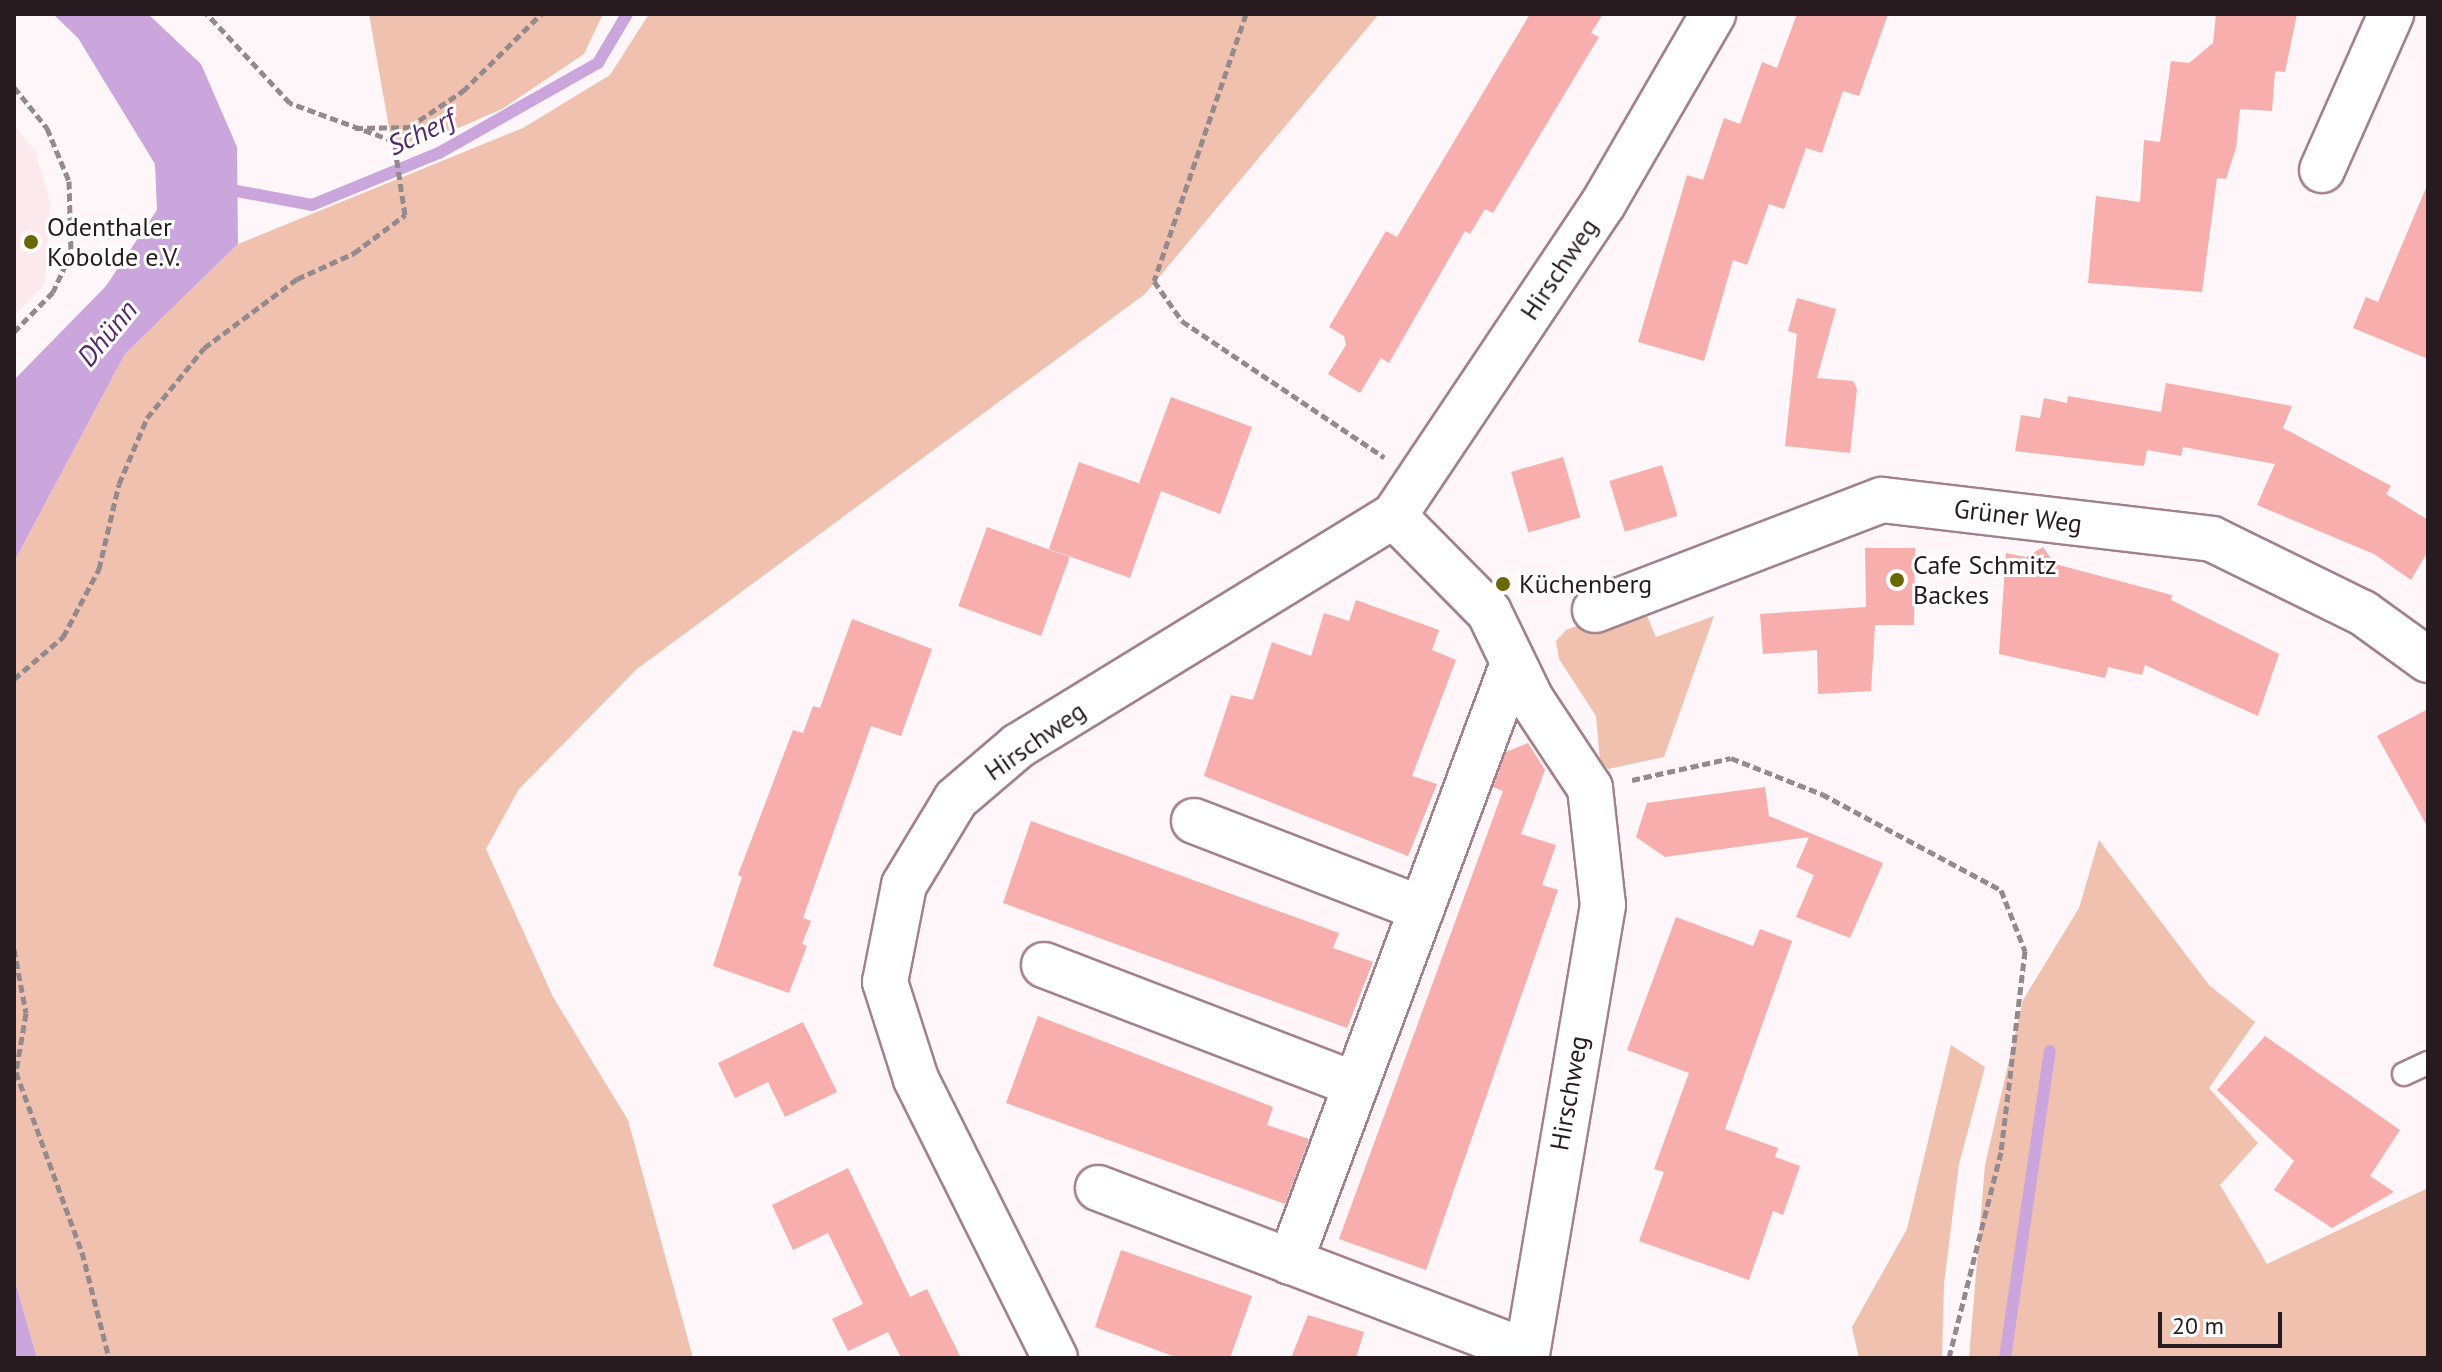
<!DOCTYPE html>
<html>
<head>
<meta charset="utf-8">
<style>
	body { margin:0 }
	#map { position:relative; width:2442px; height:1372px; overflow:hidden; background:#fef6f8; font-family:"PT Sans",sans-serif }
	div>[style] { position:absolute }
	.built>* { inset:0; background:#fce9ee }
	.green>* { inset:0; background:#f0c1ae }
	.water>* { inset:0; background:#caa6dc }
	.stream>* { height:12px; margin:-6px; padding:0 6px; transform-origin:6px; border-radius:6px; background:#caa6dc }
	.building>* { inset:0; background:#f7aead; transform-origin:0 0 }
	.path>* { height:5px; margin-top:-2.5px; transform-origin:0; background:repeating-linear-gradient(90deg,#948a8d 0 8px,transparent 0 12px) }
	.roads { filter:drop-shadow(2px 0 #a3818b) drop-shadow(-2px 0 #a3818b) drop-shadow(0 2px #a3818b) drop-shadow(0 -2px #a3818b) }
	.lane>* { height:22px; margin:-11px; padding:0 11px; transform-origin:11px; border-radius:11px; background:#fff }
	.street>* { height:44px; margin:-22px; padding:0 22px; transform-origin:22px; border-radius:22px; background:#fff }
	.dots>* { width:22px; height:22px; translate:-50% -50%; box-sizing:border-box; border:4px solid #fff; border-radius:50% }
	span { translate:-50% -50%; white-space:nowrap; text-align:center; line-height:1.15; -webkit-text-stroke:6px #fff; paint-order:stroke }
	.poi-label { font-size:26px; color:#281b1f }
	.left { translate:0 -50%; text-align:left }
	.street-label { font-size:26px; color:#281b1f }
	.water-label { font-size:28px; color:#552869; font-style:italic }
	.frame { position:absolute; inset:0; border:16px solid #281b1f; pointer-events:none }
	.scale { position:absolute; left:2158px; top:1312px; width:124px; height:36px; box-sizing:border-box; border:4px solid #281b1f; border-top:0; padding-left:10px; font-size:24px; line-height:28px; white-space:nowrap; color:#281b1f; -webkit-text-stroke:6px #fff; paint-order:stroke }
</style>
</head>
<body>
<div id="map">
	<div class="built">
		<div style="clip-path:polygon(14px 124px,35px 151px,50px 201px,45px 284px,14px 316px)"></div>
	</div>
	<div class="green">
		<div style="clip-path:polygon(369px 14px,603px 14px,584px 54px,502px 109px,394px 156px)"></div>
		<div style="clip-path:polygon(649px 14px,1379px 14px,1145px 294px,637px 669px,519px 789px,486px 849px,553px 997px,628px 1120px,693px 1358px,37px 1358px,14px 1277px,14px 562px,125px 354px,238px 244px,523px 128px,610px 75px)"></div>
		<div style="clip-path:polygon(1628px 607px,1645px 611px,1656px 637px,1714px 616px,1664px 757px,1608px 769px,1600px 761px,1596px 716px,1559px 659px,1556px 641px,1566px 630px)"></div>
		<div style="clip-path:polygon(2099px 840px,2209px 985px,2255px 1022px,2209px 1088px,2258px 1143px,2220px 1185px,2267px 1264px,2428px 1188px,2428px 1358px,1969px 1358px,1985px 1165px,2023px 1000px,2079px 908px)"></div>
		<div style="clip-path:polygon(1951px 1045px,1985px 1067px,1959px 1164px,1944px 1284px,1942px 1358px,1859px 1358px,1852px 1327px,1907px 1229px)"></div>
	</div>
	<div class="water">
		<div style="clip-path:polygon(53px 14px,148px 14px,201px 64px,237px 147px,238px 244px,125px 354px,14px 562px,14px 380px,106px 286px,157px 210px,155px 164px,78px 38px)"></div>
		<div style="clip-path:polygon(14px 1277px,37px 1358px,14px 1358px)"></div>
	</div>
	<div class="stream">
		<div style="left:226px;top:189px;width:87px;rotate:10.5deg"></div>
		<div style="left:312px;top:205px;width:137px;rotate:-22.3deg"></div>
		<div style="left:439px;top:153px;width:183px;rotate:-29.5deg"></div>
		<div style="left:598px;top:63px;width:57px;rotate:-59.4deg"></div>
		<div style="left:2005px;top:1358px;width:310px;rotate:-81.7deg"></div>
	</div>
	<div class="building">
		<div style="clip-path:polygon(1530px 14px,1603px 14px,1591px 33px,1599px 37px,1493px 213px,1485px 209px,1470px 234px,1465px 231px,1389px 363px,1381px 358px,1360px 393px,1328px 374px,1346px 345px,1344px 336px,1329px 327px,1386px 231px,1397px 237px)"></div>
		<div style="clip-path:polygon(1797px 14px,1888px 14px,1859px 96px,1843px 91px,1822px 153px,1806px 148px,1784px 209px,1769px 204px,1747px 265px,1733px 260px,1704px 361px,1638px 342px,1687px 175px,1703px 180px,1724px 118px,1740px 124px,1762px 62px,1777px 68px)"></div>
		<div style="clip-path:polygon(2216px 14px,2297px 14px,2285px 72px,2275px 71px,2272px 111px,2240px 109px,2236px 148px,2226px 179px,2217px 178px,2202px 292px,2088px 283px,2096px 196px,2140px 202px,2144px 140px,2160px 142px,2171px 61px,2189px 63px,2213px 43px)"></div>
		<div style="clip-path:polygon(2428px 183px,2428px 359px,2353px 328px,2366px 297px,2378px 302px)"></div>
		<div style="clip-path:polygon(1797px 298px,1836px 309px,1817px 378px,1853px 381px,1857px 389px,1850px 453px,1785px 446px,1797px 334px,1788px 331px)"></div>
		<div style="clip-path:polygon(2166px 383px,2292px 406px,2283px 428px,2391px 486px,2386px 494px,2428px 520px,2428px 551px,2411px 580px,2374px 554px,2257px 505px,2275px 464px,2183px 447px,2181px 456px,2147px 450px,2144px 466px,2015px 451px,2021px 415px,2040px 418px,2044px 398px,2067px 403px,2068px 396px,2161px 412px)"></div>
		<div style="clip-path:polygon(1171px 397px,1252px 427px,1220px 514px,1161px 491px,1130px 578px,1049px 549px,1079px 462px,1152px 488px,1139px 483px)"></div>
		<div style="left:1563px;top:457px;width:63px;height:54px;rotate:74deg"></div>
		<div style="left:1662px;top:465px;width:53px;height:55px;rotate:73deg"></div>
		<div style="left:987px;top:527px;width:88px;height:84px;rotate:20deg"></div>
		<div style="clip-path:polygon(2043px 547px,2055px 564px,2172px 595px,2171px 600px,2279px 654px,2258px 716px,2145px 665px,2142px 675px,2108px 667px,2105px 678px,1999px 654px,2006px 553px,2026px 557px)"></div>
		<div style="clip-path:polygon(1865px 548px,1915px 548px,1914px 625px,1875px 625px,1871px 691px,1818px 694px,1817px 650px,1763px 654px,1760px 614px,1866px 607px)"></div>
		<div style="clip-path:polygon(1356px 600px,1439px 630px,1432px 650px,1456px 660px,1412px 776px,1437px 784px,1408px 856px,1204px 776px,1231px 695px,1253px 700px,1272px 642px,1311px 656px,1324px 613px,1349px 621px)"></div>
		<div style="clip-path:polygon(852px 619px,932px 649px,901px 736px,871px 726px,803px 918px,811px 921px,802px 944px,807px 946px,789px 993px,713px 966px,742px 877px,738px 875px,793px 730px,803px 733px,813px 706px,820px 708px)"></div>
		<div style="clip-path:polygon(2428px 709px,2428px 828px,2377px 736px)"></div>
		<div style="clip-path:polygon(1528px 743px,1545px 770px,1521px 834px,1556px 845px,1542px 885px,1558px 890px,1426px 1270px,1339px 1239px,1503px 791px,1493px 787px,1506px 752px)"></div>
		<div style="clip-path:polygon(1765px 787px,1769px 816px,1883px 863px,1850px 938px,1796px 917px,1814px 875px,1796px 867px,1809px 837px,1665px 857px,1636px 837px,1647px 803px)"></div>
		<div style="clip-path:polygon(1031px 821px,1339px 933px,1333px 948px,1373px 962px,1347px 1028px,1003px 903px)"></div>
		<div style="clip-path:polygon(1676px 917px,1753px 946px,1760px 929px,1792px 941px,1725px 1129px,1778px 1148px,1775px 1157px,1800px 1166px,1783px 1215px,1773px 1211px,1749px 1280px,1639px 1241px,1664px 1172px,1654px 1169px,1689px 1073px,1627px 1050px)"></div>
		<div style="clip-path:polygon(1038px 1016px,1273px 1107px,1267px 1125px,1309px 1139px,1285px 1204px,1006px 1103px)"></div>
		<div style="clip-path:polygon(803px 1022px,837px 1092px,785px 1117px,768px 1082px,735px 1098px,718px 1063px)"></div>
		<div style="clip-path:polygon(2265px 1036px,2400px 1130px,2370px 1176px,2394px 1192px,2332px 1228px,2274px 1190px,2294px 1161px,2217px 1090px)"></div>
		<div style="clip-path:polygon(848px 1168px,910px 1297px,927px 1289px,961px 1358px,901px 1358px,888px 1332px,848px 1351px,832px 1319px,863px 1304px,828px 1233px,793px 1250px,772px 1205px)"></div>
		<div style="clip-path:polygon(1121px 1250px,1252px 1296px,1230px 1358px,1178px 1358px,1095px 1327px)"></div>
		<div style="clip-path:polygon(1308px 1315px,1364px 1332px,1356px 1358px,1291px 1358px)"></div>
	</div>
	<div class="path">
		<div style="left:1246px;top:14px;width:282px;rotate:109deg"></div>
		<div style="left:1154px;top:281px;width:49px;rotate:55deg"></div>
		<div style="left:1182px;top:321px;width:244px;rotate:34deg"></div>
		<div style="left:14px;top:87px;width:53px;rotate:51.2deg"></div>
		<div style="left:47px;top:128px;width:57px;rotate:67.5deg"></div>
		<div style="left:69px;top:181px;width:72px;rotate:88.4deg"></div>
		<div style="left:71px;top:253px;width:43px;rotate:114.8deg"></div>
		<div style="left:53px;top:292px;width:56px;rotate:134.3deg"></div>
		<div style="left:355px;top:128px;width:54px;rotate:-1.1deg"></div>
		<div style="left:409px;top:127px;width:65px;rotate:-33.7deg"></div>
		<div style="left:463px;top:91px;width:110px;rotate:-44.6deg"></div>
		<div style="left:14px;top:679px;width:65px;rotate:-40.6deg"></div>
		<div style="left:63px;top:637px;width:77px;rotate:-62.1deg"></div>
		<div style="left:99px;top:569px;width:87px;rotate:-76.8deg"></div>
		<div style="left:119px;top:484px;width:72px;rotate:-67deg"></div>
		<div style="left:147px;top:418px;width:90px;rotate:-50.8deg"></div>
		<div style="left:204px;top:348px;width:116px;rotate:-36.6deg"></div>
		<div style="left:297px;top:279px;width:63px;rotate:-24.5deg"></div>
		<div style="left:354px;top:253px;width:64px;rotate:-36.7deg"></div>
		<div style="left:405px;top:215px;width:75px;rotate:-98.5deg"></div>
		<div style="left:394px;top:141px;width:111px;rotate:-159.9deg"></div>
		<div style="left:290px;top:103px;width:122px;rotate:-133deg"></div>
		<div style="left:1632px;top:780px;width:101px;rotate:-12.5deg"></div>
		<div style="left:1731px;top:758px;width:98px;rotate:21.6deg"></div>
		<div style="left:1822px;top:794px;width:203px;rotate:28.2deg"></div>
		<div style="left:2001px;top:890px;width:66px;rotate:68.5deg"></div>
		<div style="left:2025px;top:951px;width:202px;rotate:96.8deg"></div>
		<div style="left:2001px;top:1152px;width:212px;rotate:104.2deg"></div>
		<div style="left:14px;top:949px;width:65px;rotate:79.4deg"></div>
		<div style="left:26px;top:1013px;width:60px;rotate:99.6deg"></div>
		<div style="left:16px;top:1072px;width:192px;rotate:69.9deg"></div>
		<div style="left:82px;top:1252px;width:109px;rotate:75.7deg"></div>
	</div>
	<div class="roads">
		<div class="lane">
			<div style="left:2404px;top:1074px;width:26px;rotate:-25deg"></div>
		</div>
		<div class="street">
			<div style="left:2322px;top:170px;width:171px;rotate:-66.1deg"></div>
			<div style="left:1394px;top:516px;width:135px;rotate:45.3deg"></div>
			<div style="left:1489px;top:612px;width:97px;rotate:64.2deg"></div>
			<div style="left:1531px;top:699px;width:107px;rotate:56.5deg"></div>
			<div style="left:1590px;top:788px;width:118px;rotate:83.7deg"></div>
			<div style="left:1603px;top:905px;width:459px;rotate:99.6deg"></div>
			<div style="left:1595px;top:610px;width:307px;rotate:-21deg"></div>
			<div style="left:1882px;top:500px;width:332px;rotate:6.7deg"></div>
			<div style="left:2212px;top:539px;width:168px;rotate:26.1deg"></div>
			<div style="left:2363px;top:613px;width:80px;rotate:35.9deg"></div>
			<div style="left:1194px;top:821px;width:244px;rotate:21.1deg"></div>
			<div style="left:1044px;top:965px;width:334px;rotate:21deg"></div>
			<div style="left:1098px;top:1188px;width:459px;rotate:20.9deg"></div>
			<div style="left:1290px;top:1262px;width:639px;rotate:-69.58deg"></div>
			<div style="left:1055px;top:1358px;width:312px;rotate:-116.5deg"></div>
			<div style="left:916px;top:1079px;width:102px;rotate:-107.7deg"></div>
			<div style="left:885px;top:982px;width:99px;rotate:-78.9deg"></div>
			<div style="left:904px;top:885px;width:100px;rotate:-58.8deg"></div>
			<div style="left:956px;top:799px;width:82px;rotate:-40.5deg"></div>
			<div style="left:1018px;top:746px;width:441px;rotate:-31.5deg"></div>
			<div style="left:1394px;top:516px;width:376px;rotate:-56.2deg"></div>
			<div style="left:1603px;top:204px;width:220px;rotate:-59.9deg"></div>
		</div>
	</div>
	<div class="dots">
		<div style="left:31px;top:242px;background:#696904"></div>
		<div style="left:1897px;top:580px;background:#696904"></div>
		<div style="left:1503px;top:584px;background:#696904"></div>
	</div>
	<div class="poi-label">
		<span class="left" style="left:47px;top:242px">Odenthaler<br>Kobolde e.V.</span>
		<span class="left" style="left:1913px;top:580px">Cafe Schmitz<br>Backes</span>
		<span class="left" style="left:1519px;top:584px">Küchenberg</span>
	</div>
	<div class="street-label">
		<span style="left:1559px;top:269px;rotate:-56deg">Hirschweg</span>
		<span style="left:2018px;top:516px;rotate:7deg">Grüner Weg</span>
		<span style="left:1035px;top:741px;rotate:-35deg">Hirschweg</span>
		<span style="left:1569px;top:1093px;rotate:-80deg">Hirschweg</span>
	</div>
	<div class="water-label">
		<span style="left:421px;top:132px;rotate:-25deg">Scherf</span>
		<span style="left:107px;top:333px;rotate:-50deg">Dhünn</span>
	</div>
	<div class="frame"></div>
	<div class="scale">20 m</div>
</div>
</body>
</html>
